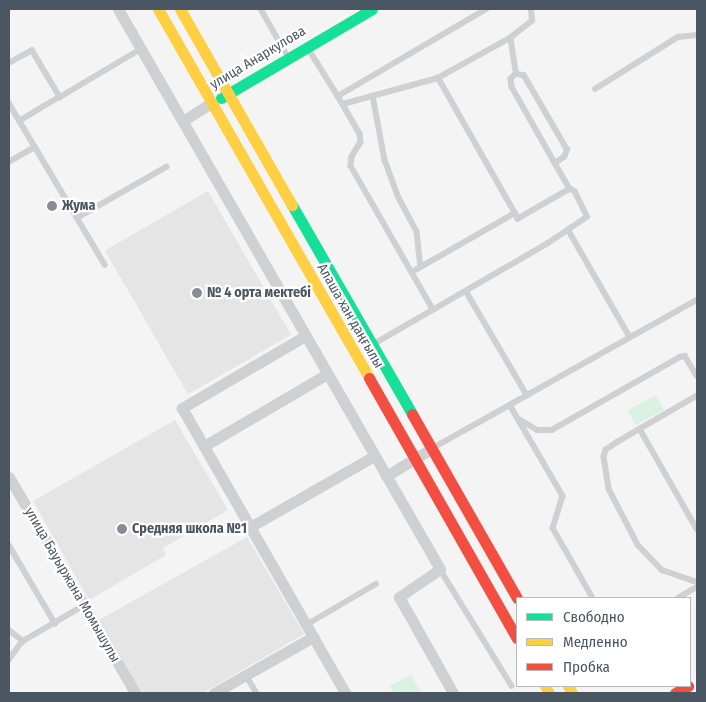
<!DOCTYPE html>
<html>
<head>
<meta charset="utf-8">
<style>
	body { margin:0 }
	#map { position:relative; width:706px; height:702px; overflow:hidden; background:#f4f4f4; font-family:"Fira Sans Condensed",sans-serif }
	div>[style] { position:absolute }
	.education>* { inset:0; background:#e6e5e6; transform-origin:0 0 }
	.green>* { inset:0; background:#d9f2e3; transform-origin:0 0 }
	.lane>* { height:5.5px; margin:-2.75px; padding:0 2.75px; transform-origin:2.75px; border-radius:2.75px; background:#ced0d2 }
	.street>* { height:11px; margin:-5.5px; padding:0 5.5px; transform-origin:5.5px; border-radius:5.5px; background:#ced0d2 }
	.fast>* { height:11px; margin:-5.5px; padding:0 5.5px; transform-origin:5.5px; border-radius:5.5px; background:#16e098 }
	.slow>* { height:11px; margin:-5.5px; padding:0 5.5px; transform-origin:5.5px; border-radius:5.5px; background:#ffcf43 }
	.jam>* { height:11px; margin:-5.5px; padding:0 5.5px; transform-origin:5.5px; border-radius:5.5px; background:#f24e42 }
	.dots>* { width:14px; height:14px; translate:-50% -50%; box-sizing:border-box; border:2px solid #fff; border-radius:50% }
	span { translate:-50% -50%; white-space:nowrap; text-align:center; line-height:1.15; -webkit-text-stroke:4.5px #fff; paint-order:stroke }
	.street-label { font-size:14px; color:#4a5661 }
	.poi-label { font-size:14px; color:#4a5661; font-weight:700 }
	.left { translate:0 -50%; text-align:left }
	.frame { position:absolute; inset:0; border:10px solid #4a5661; pointer-events:none }
	.legend { position:absolute; left:516px; top:597px; width:175px; height:90px; box-sizing:border-box; background:#fff; border:1px solid #b7bbc0; margin:0; padding:6px 9px; list-style:none; font-size:15px; color:#4a5661 }
	.legend li { display:flex; align-items:center; gap:10px; height:25px }
	.legend b { width:25px; border:1px solid #b7bbc0 }
</style>
</head>
<body>
<div id="map">
	<div class="education">
		<div style="left:208px;top:191px;width:166px;height:119px;rotate:60deg"></div>
		<div style="clip-path:polygon(175px 420px,228px 510px,163px 548px,166px 555px,89px 600px,33px 501px)"></div>
		<div style="clip-path:polygon(247px 537px,304px 634px,203px 693px,142px 693px,99px 620px)"></div>
	</div>
	<div class="green">
		<div style="left:656px;top:395px;width:17px;height:32px;rotate:62deg"></div>
		<div style="clip-path:polygon(411px 675px,421px 693px,394px 693px,390px 686px)"></div>
	</div>
	<div class="lane">
		<div style="left:261px;top:9px;width:55px;rotate:60.6deg"></div>
		<div style="left:308px;top:48px;width:57px;rotate:58deg"></div>
		<div style="left:338px;top:96px;width:172px;rotate:-30.4deg"></div>
		<div style="left:9px;top:63px;width:26px;rotate:-29deg"></div>
		<div style="left:32px;top:50px;width:55px;rotate:59.2deg"></div>
		<div style="left:60px;top:97px;width:47px;rotate:149deg"></div>
		<div style="left:516px;top:74px;width:36px;rotate:-99deg"></div>
		<div style="left:510px;top:38px;width:28px;rotate:-38deg"></div>
		<div style="left:532px;top:21px;width:12px;rotate:-95deg"></div>
		<div style="left:595px;top:89px;width:98px;rotate:-32.1deg"></div>
		<div style="left:678px;top:37px;width:19px;rotate:-6deg"></div>
		<div style="left:338px;top:96px;width:44px;rotate:59.9deg"></div>
		<div style="left:360px;top:134px;width:8px;rotate:83deg"></div>
		<div style="left:361px;top:142px;width:17px;rotate:121deg"></div>
		<div style="left:352px;top:157px;width:9px;rotate:96deg"></div>
		<div style="left:351px;top:166px;width:165px;rotate:60.2deg"></div>
		<div style="left:373px;top:96px;width:65px;rotate:79.4deg"></div>
		<div style="left:385px;top:160px;width:38px;rotate:70deg"></div>
		<div style="left:398px;top:196px;width:40px;rotate:62deg"></div>
		<div style="left:417px;top:231px;width:36px;rotate:84deg"></div>
		<div style="left:60px;top:97px;width:94px;rotate:-30.7deg"></div>
		<div style="left:9px;top:103px;width:188px;rotate:59.3deg"></div>
		<div style="left:343px;top:104px;width:98px;rotate:-15.3deg"></div>
		<div style="left:438px;top:78px;width:82px;rotate:-29.1deg"></div>
		<div style="left:9px;top:162px;width:30px;rotate:-30deg"></div>
		<div style="left:555px;top:163px;width:11px;rotate:-34deg"></div>
		<div style="left:564px;top:157px;width:8px;rotate:-67deg"></div>
		<div style="left:567px;top:150px;width:86px;rotate:-120.2deg"></div>
		<div style="left:524px;top:76px;width:8px;rotate:-166deg"></div>
		<div style="left:516px;top:74px;width:7px;rotate:135deg"></div>
		<div style="left:511px;top:79px;width:8px;rotate:83deg"></div>
		<div style="left:512px;top:87px;width:87px;rotate:60.5deg"></div>
		<div style="left:555px;top:163px;width:30px;rotate:60deg"></div>
		<div style="left:77px;top:218px;width:103px;rotate:-29.8deg"></div>
		<div style="left:569px;top:231px;width:122px;rotate:60.1deg"></div>
		<div style="left:412px;top:272px;width:119px;rotate:-29.8deg"></div>
		<div style="left:466px;top:291px;width:121px;rotate:59.6deg"></div>
		<div style="left:374px;top:344px;width:201px;rotate:-30.1deg"></div>
		<div style="left:548px;top:243px;width:47px;rotate:-33.7deg"></div>
		<div style="left:587px;top:217px;width:28px;rotate:-116deg"></div>
		<div style="left:575px;top:192px;width:6px;rotate:-149deg"></div>
		<div style="left:570px;top:189px;width:60px;rotate:150deg"></div>
		<div style="left:518px;top:219px;width:162px;rotate:-119.6deg"></div>
		<div style="left:697px;top:396px;width:91px;rotate:149.8deg"></div>
		<div style="left:618px;top:442px;width:14px;rotate:146deg"></div>
		<div style="left:606px;top:450px;width:7px;rotate:106deg"></div>
		<div style="left:604px;top:457px;width:32px;rotate:81deg"></div>
		<div style="left:609px;top:489px;width:63px;rotate:62.6deg"></div>
		<div style="left:638px;top:545px;width:35px;rotate:46deg"></div>
		<div style="left:662px;top:570px;width:37px;rotate:19deg"></div>
		<div style="left:510px;top:405px;width:105px;rotate:59.8deg"></div>
		<div style="left:563px;top:496px;width:34px;rotate:107deg"></div>
		<div style="left:553px;top:528px;width:81px;rotate:60.3deg"></div>
		<div style="left:519px;top:419px;width:21px;rotate:31deg"></div>
		<div style="left:537px;top:430px;width:15px"></div>
		<div style="left:552px;top:430px;width:147px;rotate:-29.7deg"></div>
		<div style="left:680px;top:357px;width:5px;rotate:-11deg"></div>
		<div style="left:685px;top:356px;width:23px;rotate:59deg"></div>
		<div style="left:640px;top:429px;width:115px;rotate:60.3deg"></div>
		<div style="left:433px;top:448px;width:303px;rotate:-29.3deg"></div>
		<div style="left:9px;top:545px;width:91px;rotate:59.5deg"></div>
		<div style="left:440px;top:569px;width:137px;rotate:58.4deg"></div>
		<div style="left:678px;top:598px;width:22px;rotate:-30deg"></div>
		<div style="left:306px;top:625px;width:81px;rotate:-30.4deg"></div>
		<div style="left:9px;top:630px;width:18px;rotate:38deg"></div>
		<div style="left:23px;top:641px;width:24px;rotate:126deg"></div>
		<div style="left:23px;top:641px;width:69px;rotate:-30.3deg"></div>
		<div style="left:246px;top:675px;width:21px;rotate:59deg"></div>
	</div>
	<div class="street">
		<div style="left:118px;top:9px;width:646px;rotate:60.1deg"></div>
		<div style="left:440px;top:569px;width:50px;rotate:145.7deg"></div>
		<div style="left:399px;top:597px;width:110px;rotate:60.6deg"></div>
		<div style="left:183px;top:121px;width:33px;rotate:-33deg"></div>
		<div style="left:305px;top:336px;width:143px;rotate:149.7deg"></div>
		<div style="left:182px;top:408px;width:328px;rotate:60.2deg"></div>
		<div style="left:204px;top:446px;width:143px;rotate:-30.3deg"></div>
		<div style="left:386px;top:476px;width:52px;rotate:-31deg"></div>
		<div style="left:9px;top:477px;width:250px;rotate:59.7deg"></div>
		<div style="left:250px;top:527px;width:143px;rotate:-29.8deg"></div>
		<div style="left:214px;top:693px;width:114px;rotate:-29.5deg"></div>
	</div>
	<div class="fast">
		<div style="left:221px;top:98px;width:175px;rotate:-30.5deg"></div>
		<div style="left:292px;top:205px;width:241px;rotate:60.1deg"></div>
	</div>
	<div class="slow">
		<div style="left:158px;top:9px;width:425px;rotate:60.2deg"></div>
		<div style="left:180px;top:9px;width:226px;rotate:60.3deg"></div>
		<div style="left:545px;top:686px;width:8px;rotate:60deg"></div>
		<div style="left:568px;top:686px;width:8px;rotate:60deg"></div>
	</div>
	<div class="jam">
		<div style="left:369px;top:378px;width:299px;rotate:60.4deg"></div>
		<div style="left:412px;top:414px;width:212px;rotate:60.3deg"></div>
		<div style="left:675px;top:693px;width:15px;rotate:-28deg"></div>
	</div>
	<div class="dots">
		<div style="left:52px;top:206px;background:#868d94"></div>
		<div style="left:197px;top:293px;background:#868d94"></div>
		<div style="left:122px;top:529px;background:#868d94"></div>
	</div>
	<div class="street-label">
		<span style="left:258px;top:58px;rotate:-31deg">улица Анаркулова</span>
		<span style="left:350px;top:316px;rotate:60deg">Алаша хан даңғылы</span>
		<span style="left:72px;top:585px;rotate:60deg">улица Бауыржана Момышулы</span>
	</div>
	<div class="poi-label">
		<span class="left" style="left:62px;top:206px">Жума</span>
		<span class="left" style="left:207px;top:293px">№ 4 орта мектебі</span>
		<span class="left" style="left:132px;top:529px">Средняя школа №1</span>
	</div>
	<div class="frame"></div>
	<ul class="legend">
	<li><b style="height:6px;background:#16e098"></b>Свободно</li>
	<li><b style="height:6px;background:#ffcf43"></b>Медленно</li>
	<li><b style="height:6px;background:#f24e42"></b>Пробка</li>
	</ul>
</div>
</body>
</html>
